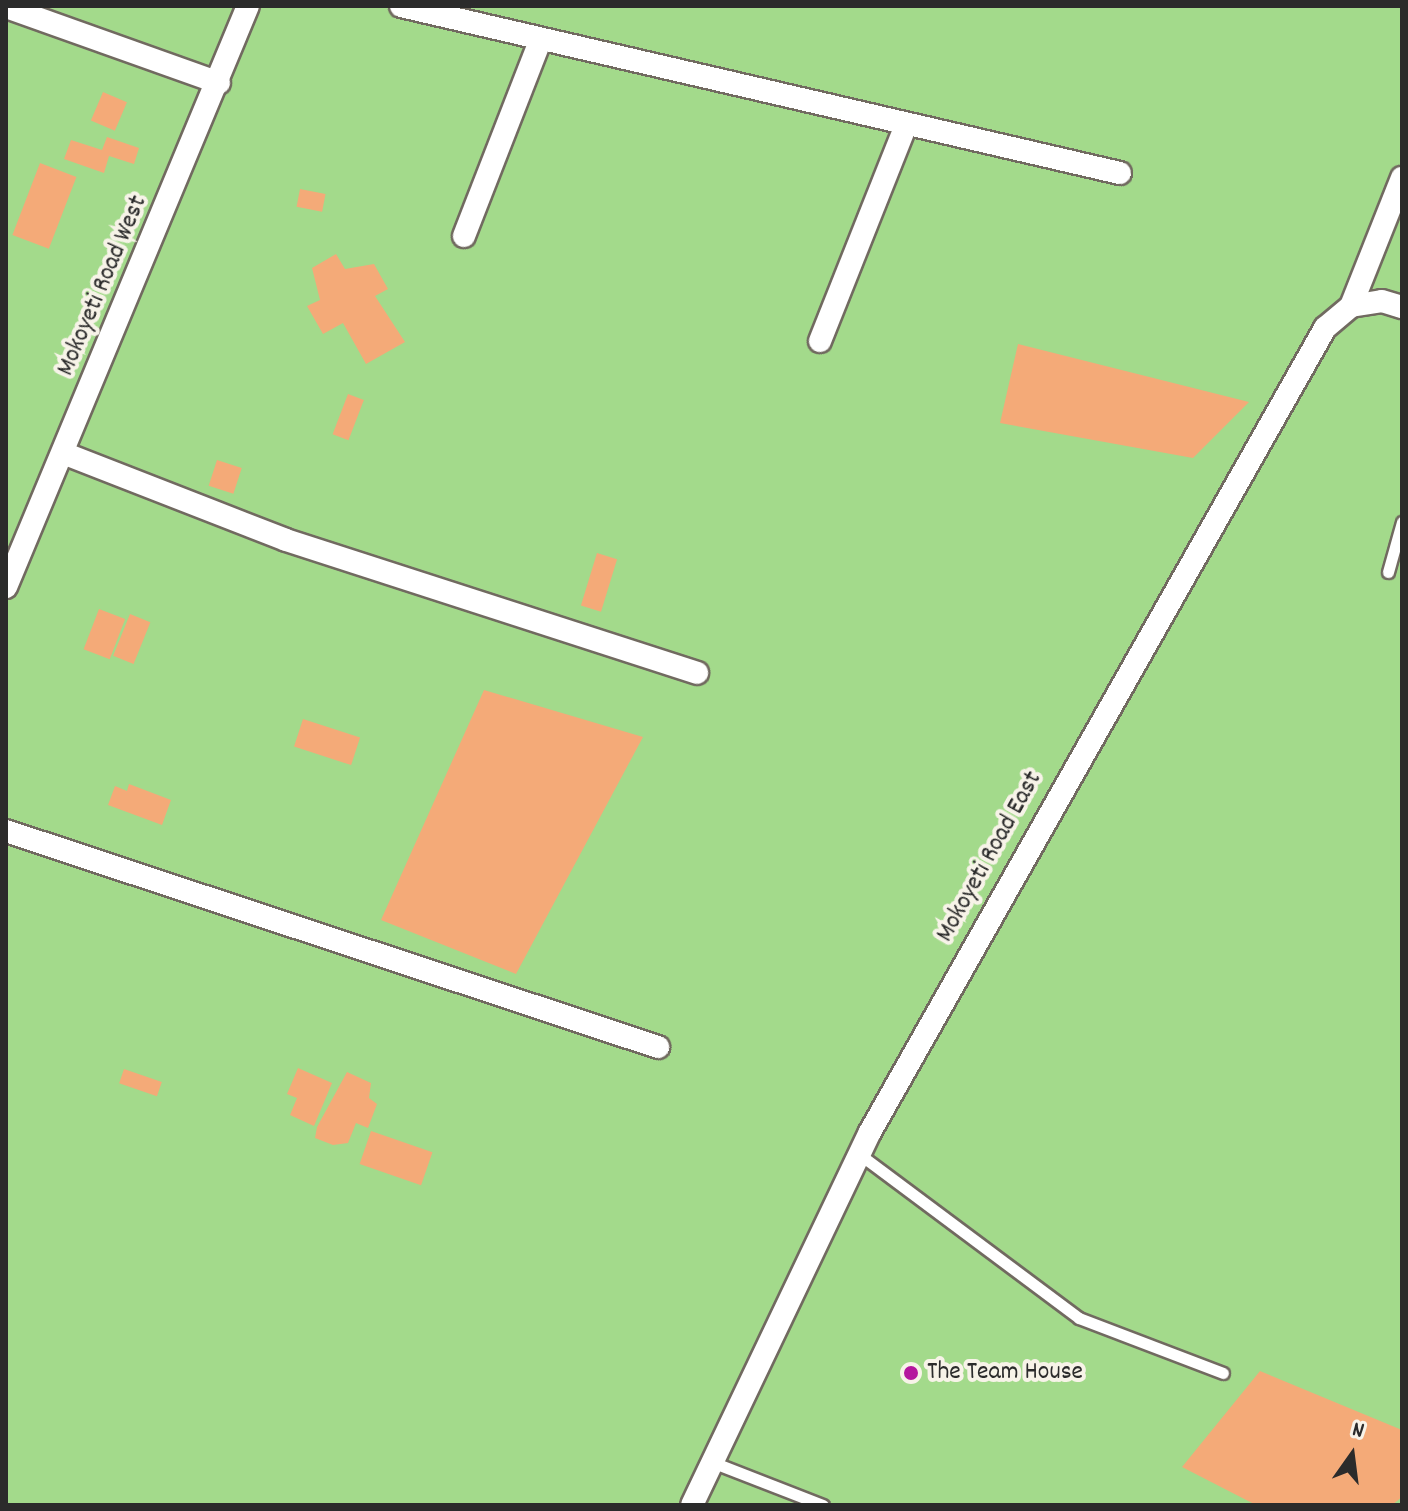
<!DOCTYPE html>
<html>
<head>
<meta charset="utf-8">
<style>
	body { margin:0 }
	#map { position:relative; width:1408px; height:1511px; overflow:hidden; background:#f3dec2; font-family:Dekko,sans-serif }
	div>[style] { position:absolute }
	.green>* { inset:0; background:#a3da8b; transform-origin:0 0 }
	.building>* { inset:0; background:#f4aa78; transform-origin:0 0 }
	.roads { filter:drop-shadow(2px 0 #716a60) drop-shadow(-2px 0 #716a60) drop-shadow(0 2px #716a60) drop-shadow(0 -2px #716a60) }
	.lane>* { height:11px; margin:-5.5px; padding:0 5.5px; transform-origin:5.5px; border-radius:5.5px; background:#fff }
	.street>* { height:22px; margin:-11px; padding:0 11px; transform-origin:11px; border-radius:11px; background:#fff }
	.dots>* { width:22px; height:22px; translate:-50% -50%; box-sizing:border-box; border:4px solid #f7f3e8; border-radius:50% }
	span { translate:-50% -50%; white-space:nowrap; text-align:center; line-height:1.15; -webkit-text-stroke:8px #f7f3e8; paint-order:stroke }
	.street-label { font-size:26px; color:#2b2b2b }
	.poi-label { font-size:26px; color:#2b2b2b }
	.left { translate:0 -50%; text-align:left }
	.frame { position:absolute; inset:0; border:8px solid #2b2b2b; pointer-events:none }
	.north { position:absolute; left:1312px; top:1415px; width:80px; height:80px; -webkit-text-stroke:6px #f7f3e8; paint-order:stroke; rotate:14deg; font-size:22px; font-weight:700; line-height:32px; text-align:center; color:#2b2b2b }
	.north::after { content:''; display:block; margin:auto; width:28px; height:36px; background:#2b2b2b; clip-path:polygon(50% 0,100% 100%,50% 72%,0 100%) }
</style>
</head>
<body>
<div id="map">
	<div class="green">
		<div style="left:6px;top:6px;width:1396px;height:1499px"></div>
	</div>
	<div class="building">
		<div style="left:103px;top:92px;width:26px;height:31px;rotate:23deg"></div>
		<div style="clip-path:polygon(107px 137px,139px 148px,134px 164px,109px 156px,104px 173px,64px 159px,71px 140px,102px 150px)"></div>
		<div style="left:40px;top:163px;width:39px;height:77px;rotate:21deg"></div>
		<div style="left:300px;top:189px;width:26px;height:18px;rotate:11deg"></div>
		<div style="clip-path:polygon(336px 254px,345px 269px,374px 264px,388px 289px,375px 296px,405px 342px,366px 364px,343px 323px,323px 334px,307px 306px,320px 300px,312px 268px)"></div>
		<div style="clip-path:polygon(1018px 344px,1249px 402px,1193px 458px,1000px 423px)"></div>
		<div style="left:348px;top:394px;width:17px;height:43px;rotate:21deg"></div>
		<div style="left:217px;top:460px;width:26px;height:27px;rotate:18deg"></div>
		<div style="left:597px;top:553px;width:21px;height:55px;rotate:17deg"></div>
		<div style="left:99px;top:609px;width:28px;height:43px;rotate:21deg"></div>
		<div style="left:130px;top:614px;width:22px;height:45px;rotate:22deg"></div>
		<div style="clip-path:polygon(484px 690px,643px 737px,516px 974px,381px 920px)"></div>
		<div style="left:303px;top:719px;width:60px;height:29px;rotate:18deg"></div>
		<div style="clip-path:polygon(129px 784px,171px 800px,162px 825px,108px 805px,115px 786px,127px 791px)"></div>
		<div style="clip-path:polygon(298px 1068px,332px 1083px,314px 1126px,290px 1115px,297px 1098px,287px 1094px)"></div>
		<div style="left:124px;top:1069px;width:40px;height:15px;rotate:19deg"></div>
		<div style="clip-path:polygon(347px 1072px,371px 1083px,369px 1098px,377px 1104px,368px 1128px,356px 1123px,348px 1143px,333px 1145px,315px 1138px,317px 1127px)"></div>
		<div style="left:371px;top:1131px;width:65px;height:35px;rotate:19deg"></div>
		<div style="clip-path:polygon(1260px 1371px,1402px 1430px,1402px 1497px,1392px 1505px,1256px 1505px,1182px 1467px)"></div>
	</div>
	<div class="roads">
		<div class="lane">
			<div style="left:1388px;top:572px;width:52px;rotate:-74.4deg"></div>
			<div style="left:859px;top:1154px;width:274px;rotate:36.7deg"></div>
			<div style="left:1079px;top:1318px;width:154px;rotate:20.9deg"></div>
			<div style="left:712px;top:1462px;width:119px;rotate:21.2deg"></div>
		</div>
		<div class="street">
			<div style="left:401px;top:6px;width:738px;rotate:13.08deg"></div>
			<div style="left:6px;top:7px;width:226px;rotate:19.6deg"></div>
			<div style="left:464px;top:236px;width:209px;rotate:-68.7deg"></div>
			<div style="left:1351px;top:306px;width:138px;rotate:-68.3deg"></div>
			<div style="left:820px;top:341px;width:232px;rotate:-68.3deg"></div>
			<div style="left:63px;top:453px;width:239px;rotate:21.3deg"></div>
			<div style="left:286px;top:540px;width:432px;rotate:17.9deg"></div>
			<div style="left:6px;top:587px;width:629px;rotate:-67.39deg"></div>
			<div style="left:6px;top:831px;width:687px;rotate:18.33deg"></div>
			<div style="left:692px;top:1505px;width:413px;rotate:-64.5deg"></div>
			<div style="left:870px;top:1132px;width:924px;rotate:-60.49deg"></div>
			<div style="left:1325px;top:328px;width:34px;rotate:-40deg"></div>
			<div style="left:1351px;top:306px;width:31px;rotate:-9deg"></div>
			<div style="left:1382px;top:301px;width:21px;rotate:17deg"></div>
		</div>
	</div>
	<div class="dots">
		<div style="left:911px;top:1373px;background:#b5179e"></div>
	</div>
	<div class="street-label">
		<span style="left:103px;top:286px;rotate:-67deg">Mokoyeti Road West</span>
		<span style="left:990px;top:857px;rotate:-61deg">Mokoyeti Road East</span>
	</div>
	<div class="poi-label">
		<span class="left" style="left:927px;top:1373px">The Team House</span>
	</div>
	<div class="frame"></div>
	<div class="north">N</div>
</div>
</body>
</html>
